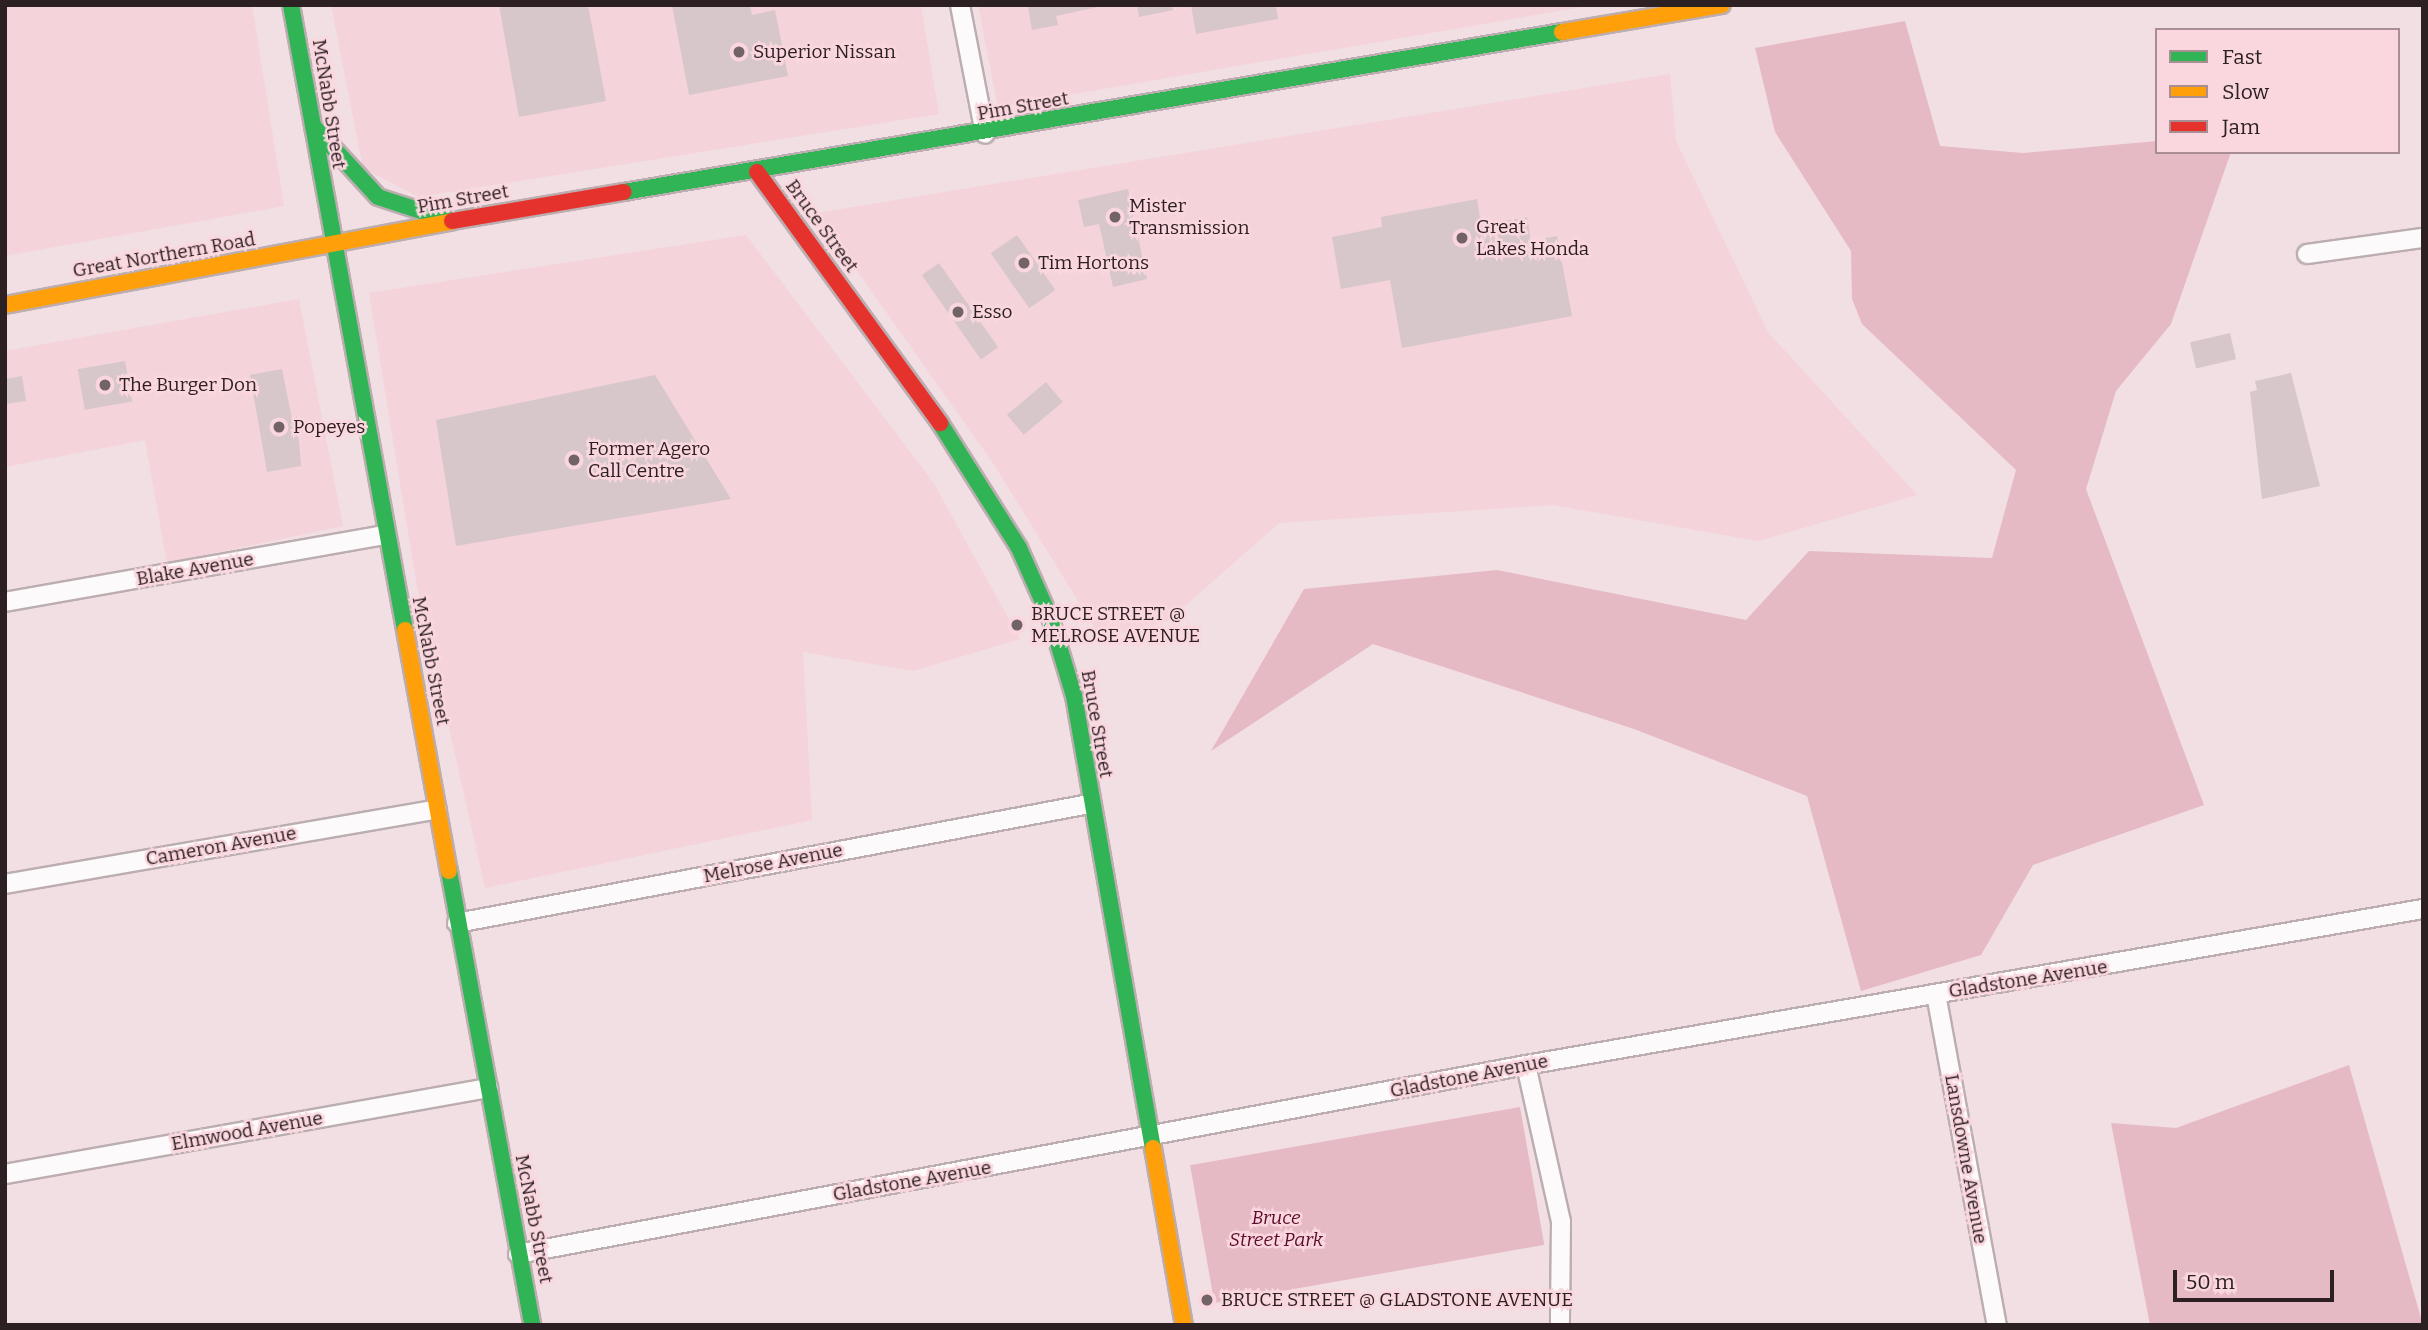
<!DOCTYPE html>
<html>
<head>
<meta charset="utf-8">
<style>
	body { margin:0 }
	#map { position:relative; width:2428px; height:1330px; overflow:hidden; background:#f2dfe3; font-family:Bitter,serif }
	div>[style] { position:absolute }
	.built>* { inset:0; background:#f4d3da }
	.green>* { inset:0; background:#e6bac4; transform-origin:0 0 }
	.building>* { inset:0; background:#d7c7ca; transform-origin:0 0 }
	.roads { filter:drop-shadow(2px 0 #bcaeb0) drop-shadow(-2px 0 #bcaeb0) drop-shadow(0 2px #bcaeb0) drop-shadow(0 -2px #bcaeb0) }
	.street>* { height:18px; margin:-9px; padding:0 9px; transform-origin:9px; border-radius:9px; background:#fdfafb }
	.fast>* { height:16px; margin:-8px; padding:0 8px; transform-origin:8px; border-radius:8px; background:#30b455 }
	.slow>* { height:16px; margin:-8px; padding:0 8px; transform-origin:8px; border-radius:8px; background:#ff9f0a }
	.jam>* { height:16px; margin:-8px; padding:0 8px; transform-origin:8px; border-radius:8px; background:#e5322d }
	.dots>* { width:19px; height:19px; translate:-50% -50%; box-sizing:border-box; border:4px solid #fad7de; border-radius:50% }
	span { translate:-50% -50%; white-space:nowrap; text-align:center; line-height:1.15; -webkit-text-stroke:5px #fad7de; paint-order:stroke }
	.poi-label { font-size:19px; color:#2d2023 }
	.left { translate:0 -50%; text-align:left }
	.street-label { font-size:19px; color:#2d2023 }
	.park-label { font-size:19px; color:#5c0b2a; font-style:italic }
	.frame { position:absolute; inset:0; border:7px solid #2d2023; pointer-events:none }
	.legend { position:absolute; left:2155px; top:28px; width:245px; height:126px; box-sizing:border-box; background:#fad7de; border:2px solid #a88e93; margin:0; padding:9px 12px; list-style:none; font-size:21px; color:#2d2023 }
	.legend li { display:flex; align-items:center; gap:14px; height:35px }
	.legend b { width:35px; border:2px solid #a88e93 }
	.scale { position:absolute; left:2173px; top:1270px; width:161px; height:32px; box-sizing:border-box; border:4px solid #2d2023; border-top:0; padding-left:9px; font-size:21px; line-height:24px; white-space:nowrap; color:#2d2023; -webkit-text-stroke:5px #fad7de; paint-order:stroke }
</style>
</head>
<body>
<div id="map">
	<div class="built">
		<div style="clip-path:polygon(5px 5px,252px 5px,284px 206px,5px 256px)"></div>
		<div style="clip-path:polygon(331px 5px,921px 5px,939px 114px,419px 197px,363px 168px)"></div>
		<div style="clip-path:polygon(978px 5px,1594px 5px,998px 107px)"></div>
		<div style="clip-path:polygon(1670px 74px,1676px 141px,1768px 332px,1917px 495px,1758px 541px,1553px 505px,1279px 523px,1168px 621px,1101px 638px,993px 463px,816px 213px)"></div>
		<div style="clip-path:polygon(746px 235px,933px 482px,1020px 639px,913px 671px,803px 652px,812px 820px,485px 888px,416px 581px,369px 293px)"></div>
		<div style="clip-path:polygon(299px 299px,343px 526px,167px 563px,145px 440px,5px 467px,5px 351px)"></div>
	</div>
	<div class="green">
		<div style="clip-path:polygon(1905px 21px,1940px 146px,2023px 153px,2157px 141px,2157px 152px,2231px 152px,2171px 324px,2116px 391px,2086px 489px,2204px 805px,2033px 865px,1981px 955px,1861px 991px,1807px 796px,1634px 729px,1373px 644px,1211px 751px,1304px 589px,1497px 570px,1746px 620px,1809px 551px,1992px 558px,2016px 470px,1862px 324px,1852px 299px,1851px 251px,1775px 132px,1755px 48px)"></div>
		<div style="clip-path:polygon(2349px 1065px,2423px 1325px,2150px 1325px,2111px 1123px,2176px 1128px)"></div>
		<div style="left:1520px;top:1107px;width:140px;height:335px;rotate:80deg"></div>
	</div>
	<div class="building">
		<div style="clip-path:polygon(499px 5px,588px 5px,606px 101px,519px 117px)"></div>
		<div style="clip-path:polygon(672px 5px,750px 5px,752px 15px,775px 10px,788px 76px,689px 95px)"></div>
		<div style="clip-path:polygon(1107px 5px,1056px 16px,1058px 25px,1032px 30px,1028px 6px)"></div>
		<div style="clip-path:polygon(1137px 5px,1172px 5px,1173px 10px,1139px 17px)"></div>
		<div style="clip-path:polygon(1191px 5px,1276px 5px,1278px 19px,1196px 34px)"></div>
		<div style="clip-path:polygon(1128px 189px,1147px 279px,1113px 287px,1099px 224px,1084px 227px,1078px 200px)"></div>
		<div style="clip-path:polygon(1477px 199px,1481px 225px,1527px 217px,1531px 241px,1557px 236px,1572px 316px,1402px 348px,1390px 280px,1341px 289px,1332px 237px,1382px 227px,1381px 217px)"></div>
		<div style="left:1017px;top:235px;width:67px;height:32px;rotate:55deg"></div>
		<div style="left:939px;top:263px;width:103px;height:21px;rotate:55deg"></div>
		<div style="left:2230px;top:333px;width:27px;height:41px;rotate:77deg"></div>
		<div style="left:125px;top:361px;width:41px;height:48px;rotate:80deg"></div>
		<div style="clip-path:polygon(282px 369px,292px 419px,297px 416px,301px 466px,267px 472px,250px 375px)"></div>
		<div style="clip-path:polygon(2291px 373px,2320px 486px,2262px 499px,2250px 392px,2257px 390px,2255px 381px)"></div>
		<div style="clip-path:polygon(655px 375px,731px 499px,456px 546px,436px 420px)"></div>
		<div style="clip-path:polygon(22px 376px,26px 401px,5px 404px,5px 379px)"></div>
		<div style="left:1046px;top:382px;width:26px;height:51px;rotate:50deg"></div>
	</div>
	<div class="roads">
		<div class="street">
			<div style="left:960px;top:5px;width:131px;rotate:79deg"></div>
			<div style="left:2307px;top:254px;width:117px;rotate:-7.9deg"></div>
			<div style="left:5px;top:602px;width:387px;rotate:-10deg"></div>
			<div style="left:5px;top:884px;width:438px;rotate:-9.8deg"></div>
			<div style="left:457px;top:923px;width:643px;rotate:-10.66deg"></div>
			<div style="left:1936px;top:994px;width:337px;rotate:79.6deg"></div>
			<div style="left:1526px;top:1065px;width:161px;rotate:77.4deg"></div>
			<div style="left:1561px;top:1222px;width:103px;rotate:90.6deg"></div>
			<div style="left:5px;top:1174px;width:491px;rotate:-10.1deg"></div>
			<div style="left:518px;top:1254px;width:1026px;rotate:-10.62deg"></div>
			<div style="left:1526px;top:1065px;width:910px;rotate:-9.87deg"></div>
		</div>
		<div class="fast">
			<div style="left:291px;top:5px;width:635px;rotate:79.66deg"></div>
			<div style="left:313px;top:126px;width:96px;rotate:47.5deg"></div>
			<div style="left:378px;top:197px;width:78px;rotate:18deg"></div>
			<div style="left:624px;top:192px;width:952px;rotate:-9.68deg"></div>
			<div style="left:940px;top:423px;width:148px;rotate:57.7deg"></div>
			<div style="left:1019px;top:548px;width:79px;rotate:66deg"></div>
			<div style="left:1051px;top:620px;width:79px;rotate:73.2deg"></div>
			<div style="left:1074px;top:696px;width:459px;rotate:80.1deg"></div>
			<div style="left:449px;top:871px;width:462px;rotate:79.6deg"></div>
		</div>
		<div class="slow">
			<div style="left:1562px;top:32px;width:162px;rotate:-9.6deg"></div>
			<div style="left:5px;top:305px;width:455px;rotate:-10.6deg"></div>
			<div style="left:405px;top:630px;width:245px;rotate:79.7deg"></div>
			<div style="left:1153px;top:1148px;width:180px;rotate:80.1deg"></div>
		</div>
		<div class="jam">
			<div style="left:757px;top:172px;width:311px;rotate:53.9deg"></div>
			<div style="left:452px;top:221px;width:174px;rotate:-9.6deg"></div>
		</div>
	</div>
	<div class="dots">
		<div style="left:739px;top:52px;background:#726366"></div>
		<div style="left:1115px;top:217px;background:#726366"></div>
		<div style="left:1462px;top:238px;background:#726366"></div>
		<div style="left:1024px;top:263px;background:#726366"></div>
		<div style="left:958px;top:312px;background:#726366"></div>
		<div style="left:105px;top:385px;background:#726366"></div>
		<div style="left:279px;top:427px;background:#726366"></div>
		<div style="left:574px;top:460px;background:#726366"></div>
		<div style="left:1017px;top:625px;background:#726366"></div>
		<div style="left:1207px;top:1300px;background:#726366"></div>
	</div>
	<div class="poi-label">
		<span class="left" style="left:753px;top:52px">Superior Nissan</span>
		<span class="left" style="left:1129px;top:217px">Mister<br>Transmission</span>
		<span class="left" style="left:1476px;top:238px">Great<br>Lakes Honda</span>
		<span class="left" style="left:1038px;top:263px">Tim Hortons</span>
		<span class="left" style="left:972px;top:312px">Esso</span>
		<span class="left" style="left:119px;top:385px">The Burger Don</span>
		<span class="left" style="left:293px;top:427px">Popeyes</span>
		<span class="left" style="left:588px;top:460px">Former Agero<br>Call Centre</span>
		<span class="left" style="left:1031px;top:625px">BRUCE STREET @<br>MELROSE AVENUE</span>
		<span class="left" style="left:1221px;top:1300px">BRUCE STREET @ GLADSTONE AVENUE</span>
	</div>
	<div class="street-label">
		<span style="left:329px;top:104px;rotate:81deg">McNabb Street</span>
		<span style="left:1023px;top:106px;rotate:-10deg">Pim Street</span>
		<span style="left:463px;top:199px;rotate:-10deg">Pim Street</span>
		<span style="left:822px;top:226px;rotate:54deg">Bruce Street</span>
		<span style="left:164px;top:255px;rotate:-10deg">Great Northern Road</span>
		<span style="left:195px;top:569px;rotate:-10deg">Blake Avenue</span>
		<span style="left:431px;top:661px;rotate:79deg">McNabb Street</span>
		<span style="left:1097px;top:724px;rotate:80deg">Bruce Street</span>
		<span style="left:221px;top:846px;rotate:-10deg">Cameron Avenue</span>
		<span style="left:773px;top:863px;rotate:-11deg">Melrose Avenue</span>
		<span style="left:2028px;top:979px;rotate:-9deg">Gladstone Avenue</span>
		<span style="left:1469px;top:1076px;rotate:-11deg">Gladstone Avenue</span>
		<span style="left:247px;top:1131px;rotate:-10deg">Elmwood Avenue</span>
		<span style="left:1966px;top:1159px;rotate:80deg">Lansdowne Avenue</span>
		<span style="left:912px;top:1181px;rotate:-10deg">Gladstone Avenue</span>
		<span style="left:534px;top:1219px;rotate:79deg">McNabb Street</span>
	</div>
	<div class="park-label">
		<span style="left:1276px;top:1229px">Bruce<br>Street Park</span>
	</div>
	<div class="frame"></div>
	<ul class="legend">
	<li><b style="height:9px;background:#30b455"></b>Fast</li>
	<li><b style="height:9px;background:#ff9f0a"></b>Slow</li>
	<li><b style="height:9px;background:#e5322d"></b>Jam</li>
	</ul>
	<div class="scale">50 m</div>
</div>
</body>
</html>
